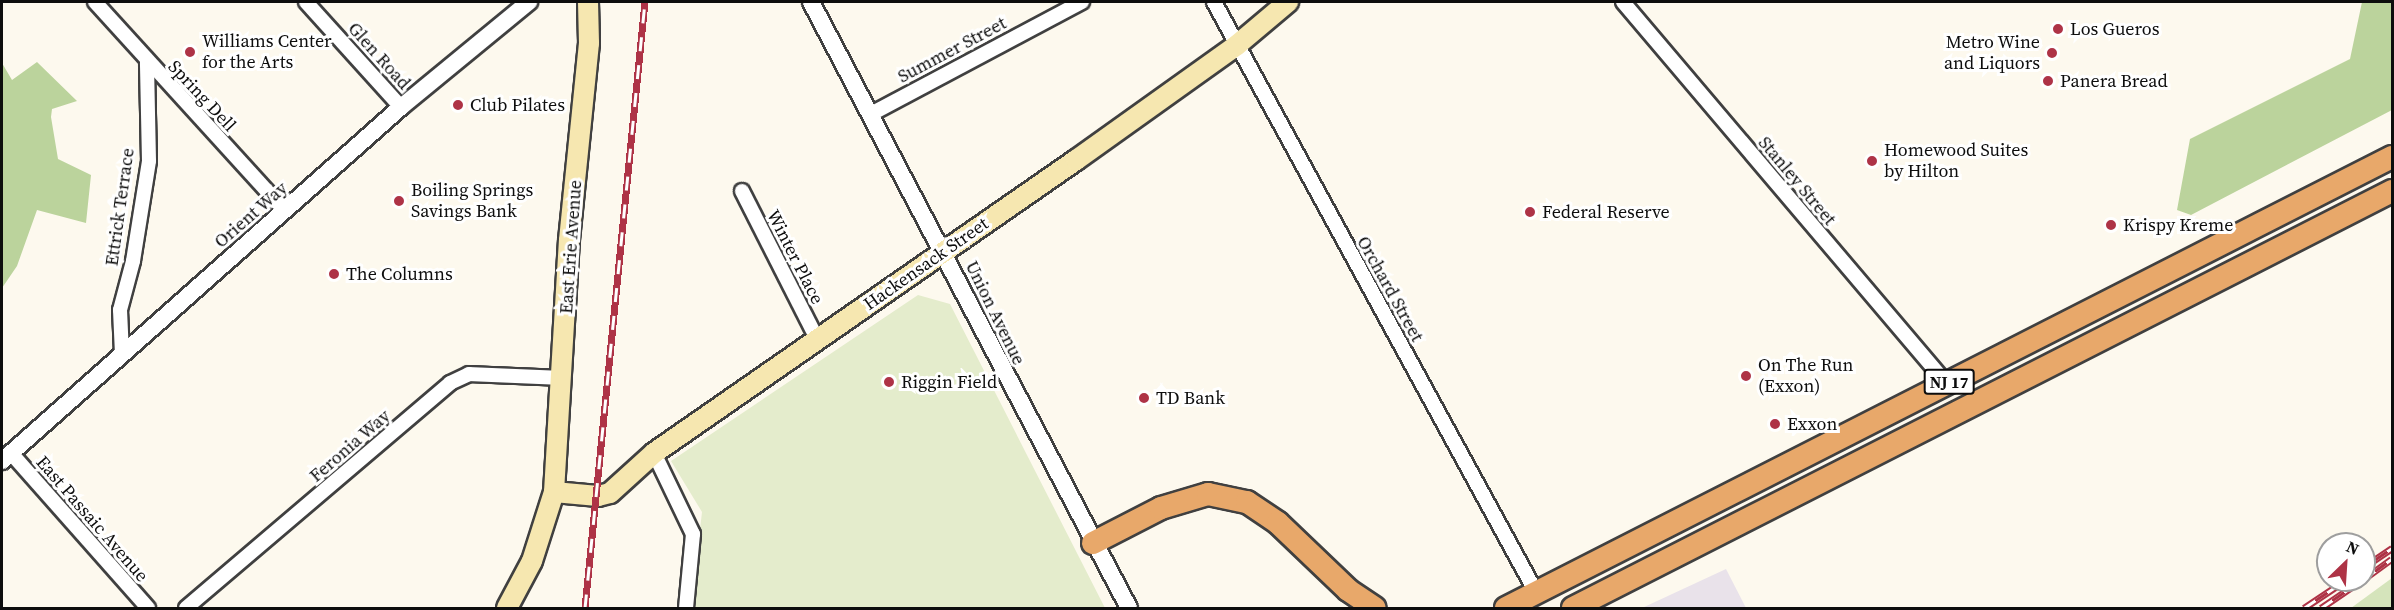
<!DOCTYPE html>
<html>
<head>
<meta charset="utf-8">
<style>
	body { margin:0 }
	#map { position:relative; width:2394px; height:610px; overflow:hidden; background:#fdf9ee; font-family:"Source Serif 4",serif }
	div>[style] { position:absolute }
	.industrial>* { inset:0; background:#e9e2ea }
	.green>* { inset:0; background:#d5e4bb }
	.forest>* { inset:0; background:#bbd39c }
	.pitch>* { inset:0; background:#e4eccc }
	.roads { filter:drop-shadow(2px 0 #404040) drop-shadow(-2px 0 #404040) drop-shadow(0 2px #404040) drop-shadow(0 -2px #404040) }
	.minor>* { height:14px; margin:-7px; padding:0 7px; transform-origin:7px; border-radius:7px; background:#fff }
	.tertiary>* { height:16px; margin:-8px; padding:0 8px; transform-origin:8px; border-radius:8px; background:#fff }
	.secondary>* { height:20px; margin:-10px; padding:0 10px; transform-origin:10px; border-radius:10px; background:#f6e7b0 }
	.trunk>* { height:22px; margin:-11px; padding:0 11px; transform-origin:11px; border-radius:11px; background:#e8a86a }
	.rail>* { height:7px; margin-top:-3.5px; transform-origin:0; background:repeating-linear-gradient(90deg,#fff 0 14px,#ae3346 0 28px); box-sizing:border-box; border-block:2px solid #ae3346 }
	.dots>* { width:16px; height:16px; translate:-50% -50%; box-sizing:border-box; border:3px solid #fff; border-radius:50% }
	span { translate:-50% -50%; white-space:nowrap; text-align:center; line-height:1.15; -webkit-text-stroke:6px #fff; paint-order:stroke }
	.shield-label span { padding:2px 4px; background:#fff; border:2px solid; border-radius:4px; -webkit-text-stroke-width:0 }
	.shield-label { font-size:16px; color:#0d0d0d; font-weight:700 }
	.poi-label { font-size:18px; color:#0d0d0d }
	.left { translate:0 -50%; text-align:left }
	.right { translate:-100% -50%; text-align:right }
	.street-label { font-size:18px; color:#0d0d0d }
	.frame { position:absolute; inset:0; border:3px solid #0d0d0d; pointer-events:none }
	.north { position:absolute; left:2316px; top:532px; width:60px; height:60px; box-sizing:border-box; background:#fff; border:2px solid #9e9e9e; border-radius:50%; rotate:25deg; font-size:16px; font-weight:700; line-height:24px; text-align:center; color:#0d0d0d }
	.north::after { content:''; display:block; margin:auto; width:21px; height:27px; background:#ae3346; clip-path:polygon(50% 0,100% 100%,50% 72%,0 100%) }
</style>
</head>
<body>
<div id="map">
	<div class="industrial">
		<div style="clip-path:polygon(1726px 569px,1746px 608px,1642px 608px)"></div>
	</div>
	<div class="green">
		<div style="clip-path:polygon(2392px 578px,2392px 608px,2351px 608px)"></div>
	</div>
	<div class="forest">
		<div style="clip-path:polygon(2362px 2px,2392px 2px,2392px 110px,2191px 215px,2177px 210px,2190px 139px,2350px 59px)"></div>
		<div style="clip-path:polygon(37px 62px,77px 101px,52px 109px,51px 117px,58px 159px,91px 175px,86px 223px,37px 210px,17px 266px,2px 288px,2px 63px,12px 80px)"></div>
	</div>
	<div class="pitch">
		<div style="clip-path:polygon(918px 295px,950px 304px,1105px 608px,691px 608px,702px 512px,671px 461px)"></div>
	</div>
	<div class="roads">
		<div class="minor">
			<div style="left:95px;top:2px;width:282px;rotate:47.7deg"></div>
			<div style="left:306px;top:2px;width:142px;rotate:47.9deg"></div>
			<div style="left:1214px;top:2px;width:674px;rotate:61.38deg"></div>
			<div style="left:1623px;top:2px;width:499px;rotate:49.7deg"></div>
			<div style="left:871px;top:114px;width:239px;rotate:-28deg"></div>
			<div style="left:742px;top:191px;width:166px;rotate:63.1deg"></div>
			<div style="left:122px;top:354px;width:44px;rotate:-92.6deg"></div>
			<div style="left:120px;top:310px;width:51px;rotate:-75.1deg"></div>
			<div style="left:133px;top:261px;width:101px;rotate:-80.9deg"></div>
			<div style="left:149px;top:161px;width:98px;rotate:-91.2deg"></div>
			<div style="left:11px;top:453px;width:207px;rotate:48.5deg"></div>
			<div style="left:654px;top:453px;width:90px;rotate:64.3deg"></div>
			<div style="left:693px;top:534px;width:74px;rotate:95.4deg"></div>
			<div style="left:186px;top:608px;width:347px;rotate:-40.4deg"></div>
			<div style="left:450px;top:383px;width:21px;rotate:-25deg"></div>
			<div style="left:469px;top:374px;width:93px;rotate:2.5deg"></div>
		</div>
		<div class="tertiary">
			<div style="left:811px;top:2px;width:684px;rotate:62.31deg"></div>
			<div style="left:2px;top:461px;width:533px;rotate:-41.58deg"></div>
			<div style="left:401px;top:107px;width:166px;rotate:-39.4deg"></div>
		</div>
		<div class="secondary">
			<div style="left:554px;top:492px;width:44px;rotate:5.2deg"></div>
			<div style="left:598px;top:496px;width:12px;rotate:-14deg"></div>
			<div style="left:610px;top:493px;width:59px;rotate:-42.3deg"></div>
			<div style="left:654px;top:453px;width:514px;rotate:-34.77deg"></div>
			<div style="left:1076px;top:160px;width:198px;rotate:-35.5deg"></div>
			<div style="left:1237px;top:45px;width:67px;rotate:-40.1deg"></div>
			<div style="left:507px;top:608px;width:53px;rotate:-62deg"></div>
			<div style="left:532px;top:561px;width:72px;rotate:-72.3deg"></div>
			<div style="left:554px;top:492px;width:252px;rotate:-86.6deg"></div>
			<div style="left:569px;top:240px;width:198px;rotate:-84.2deg"></div>
			<div style="left:589px;top:43px;width:41px;rotate:-91.4deg"></div>
		</div>
		<div class="trunk">
			<div style="left:1093px;top:543px;width:76px;rotate:-27.2deg"></div>
			<div style="left:1161px;top:508px;width:49px;rotate:-16.6deg"></div>
			<div style="left:1208px;top:494px;width:40px;rotate:12deg"></div>
			<div style="left:1247px;top:502px;width:37px;rotate:34deg"></div>
			<div style="left:1278px;top:523px;width:97px;rotate:43.7deg"></div>
			<div style="left:1348px;top:590px;width:32px;rotate:34deg"></div>
			<div style="left:1506px;top:608px;width:994px;rotate:-26.98deg"></div>
			<div style="left:1573px;top:608px;width:919px;rotate:-26.98deg"></div>
		</div>
	</div>
	<div class="rail">
		<div style="left:2364px;top:567px;width:34px;rotate:-34deg"></div>
		<div style="left:2364px;top:579px;width:34px;rotate:-36deg"></div>
		<div style="left:585px;top:608px;width:609px;rotate:-84.35deg"></div>
		<div style="left:2304px;top:608px;width:50px;rotate:-33.7deg"></div>
		<div style="left:2321px;top:608px;width:50px;rotate:-34.3deg"></div>
	</div>
	<div class="dots">
		<div style="left:2058px;top:29px;background:#ae3346"></div>
		<div style="left:190px;top:52px;background:#ae3346"></div>
		<div style="left:2052px;top:53px;background:#ae3346"></div>
		<div style="left:2048px;top:81px;background:#ae3346"></div>
		<div style="left:458px;top:105px;background:#ae3346"></div>
		<div style="left:1872px;top:161px;background:#ae3346"></div>
		<div style="left:399px;top:201px;background:#ae3346"></div>
		<div style="left:1530px;top:212px;background:#ae3346"></div>
		<div style="left:2111px;top:225px;background:#ae3346"></div>
		<div style="left:334px;top:274px;background:#ae3346"></div>
		<div style="left:1746px;top:376px;background:#ae3346"></div>
		<div style="left:889px;top:382px;background:#ae3346"></div>
		<div style="left:1144px;top:398px;background:#ae3346"></div>
		<div style="left:1775px;top:424px;background:#ae3346"></div>
	</div>
	<div class="shield-label">
		<span style="left:1949px;top:382px">NJ 17</span>
	</div>
	<div class="poi-label">
		<span class="left" style="left:2070px;top:29px">Los Gueros</span>
		<span class="left" style="left:202px;top:52px">Williams Center<br>for the Arts</span>
		<span class="right" style="left:2040px;top:53px">Metro Wine<br>and Liquors</span>
		<span class="left" style="left:2060px;top:81px">Panera Bread</span>
		<span class="left" style="left:470px;top:105px">Club Pilates</span>
		<span class="left" style="left:1884px;top:161px">Homewood Suites<br>by Hilton</span>
		<span class="left" style="left:411px;top:201px">Boiling Springs<br>Savings Bank</span>
		<span class="left" style="left:1542px;top:212px">Federal Reserve</span>
		<span class="left" style="left:2123px;top:225px">Krispy Kreme</span>
		<span class="left" style="left:346px;top:274px">The Columns</span>
		<span class="left" style="left:1758px;top:376px">On The Run<br>(Exxon)</span>
		<span class="left" style="left:901px;top:382px">Riggin Field</span>
		<span class="left" style="left:1156px;top:398px">TD Bank</span>
		<span class="left" style="left:1787px;top:424px">Exxon</span>
	</div>
	<div class="street-label">
		<span style="left:952px;top:50px;rotate:-28deg">Summer Street</span>
		<span style="left:379px;top:56px;rotate:48deg">Glen Road</span>
		<span style="left:202px;top:96px;rotate:47deg">Spring Dell</span>
		<span style="left:1797px;top:181px;rotate:50deg">Stanley Street</span>
		<span style="left:120px;top:207px;rotate:-82deg">Ettrick Terrace</span>
		<span style="left:251px;top:215px;rotate:-41deg">Orient Way</span>
		<span style="left:571px;top:247px;rotate:-86deg">East Erie Avenue</span>
		<span style="left:795px;top:257px;rotate:63deg">Winter Place</span>
		<span style="left:926px;top:264px;rotate:-35deg">Hackensack Street</span>
		<span style="left:1390px;top:289px;rotate:61deg">Orchard Street</span>
		<span style="left:995px;top:313px;rotate:64deg">Union Avenue</span>
		<span style="left:350px;top:446px;rotate:-41deg">Feronia Way</span>
		<span style="left:92px;top:519px;rotate:49deg">East Passaic Avenue</span>
	</div>
	<div class="frame"></div>
	<div class="north">N</div>
</div>
</body>
</html>
